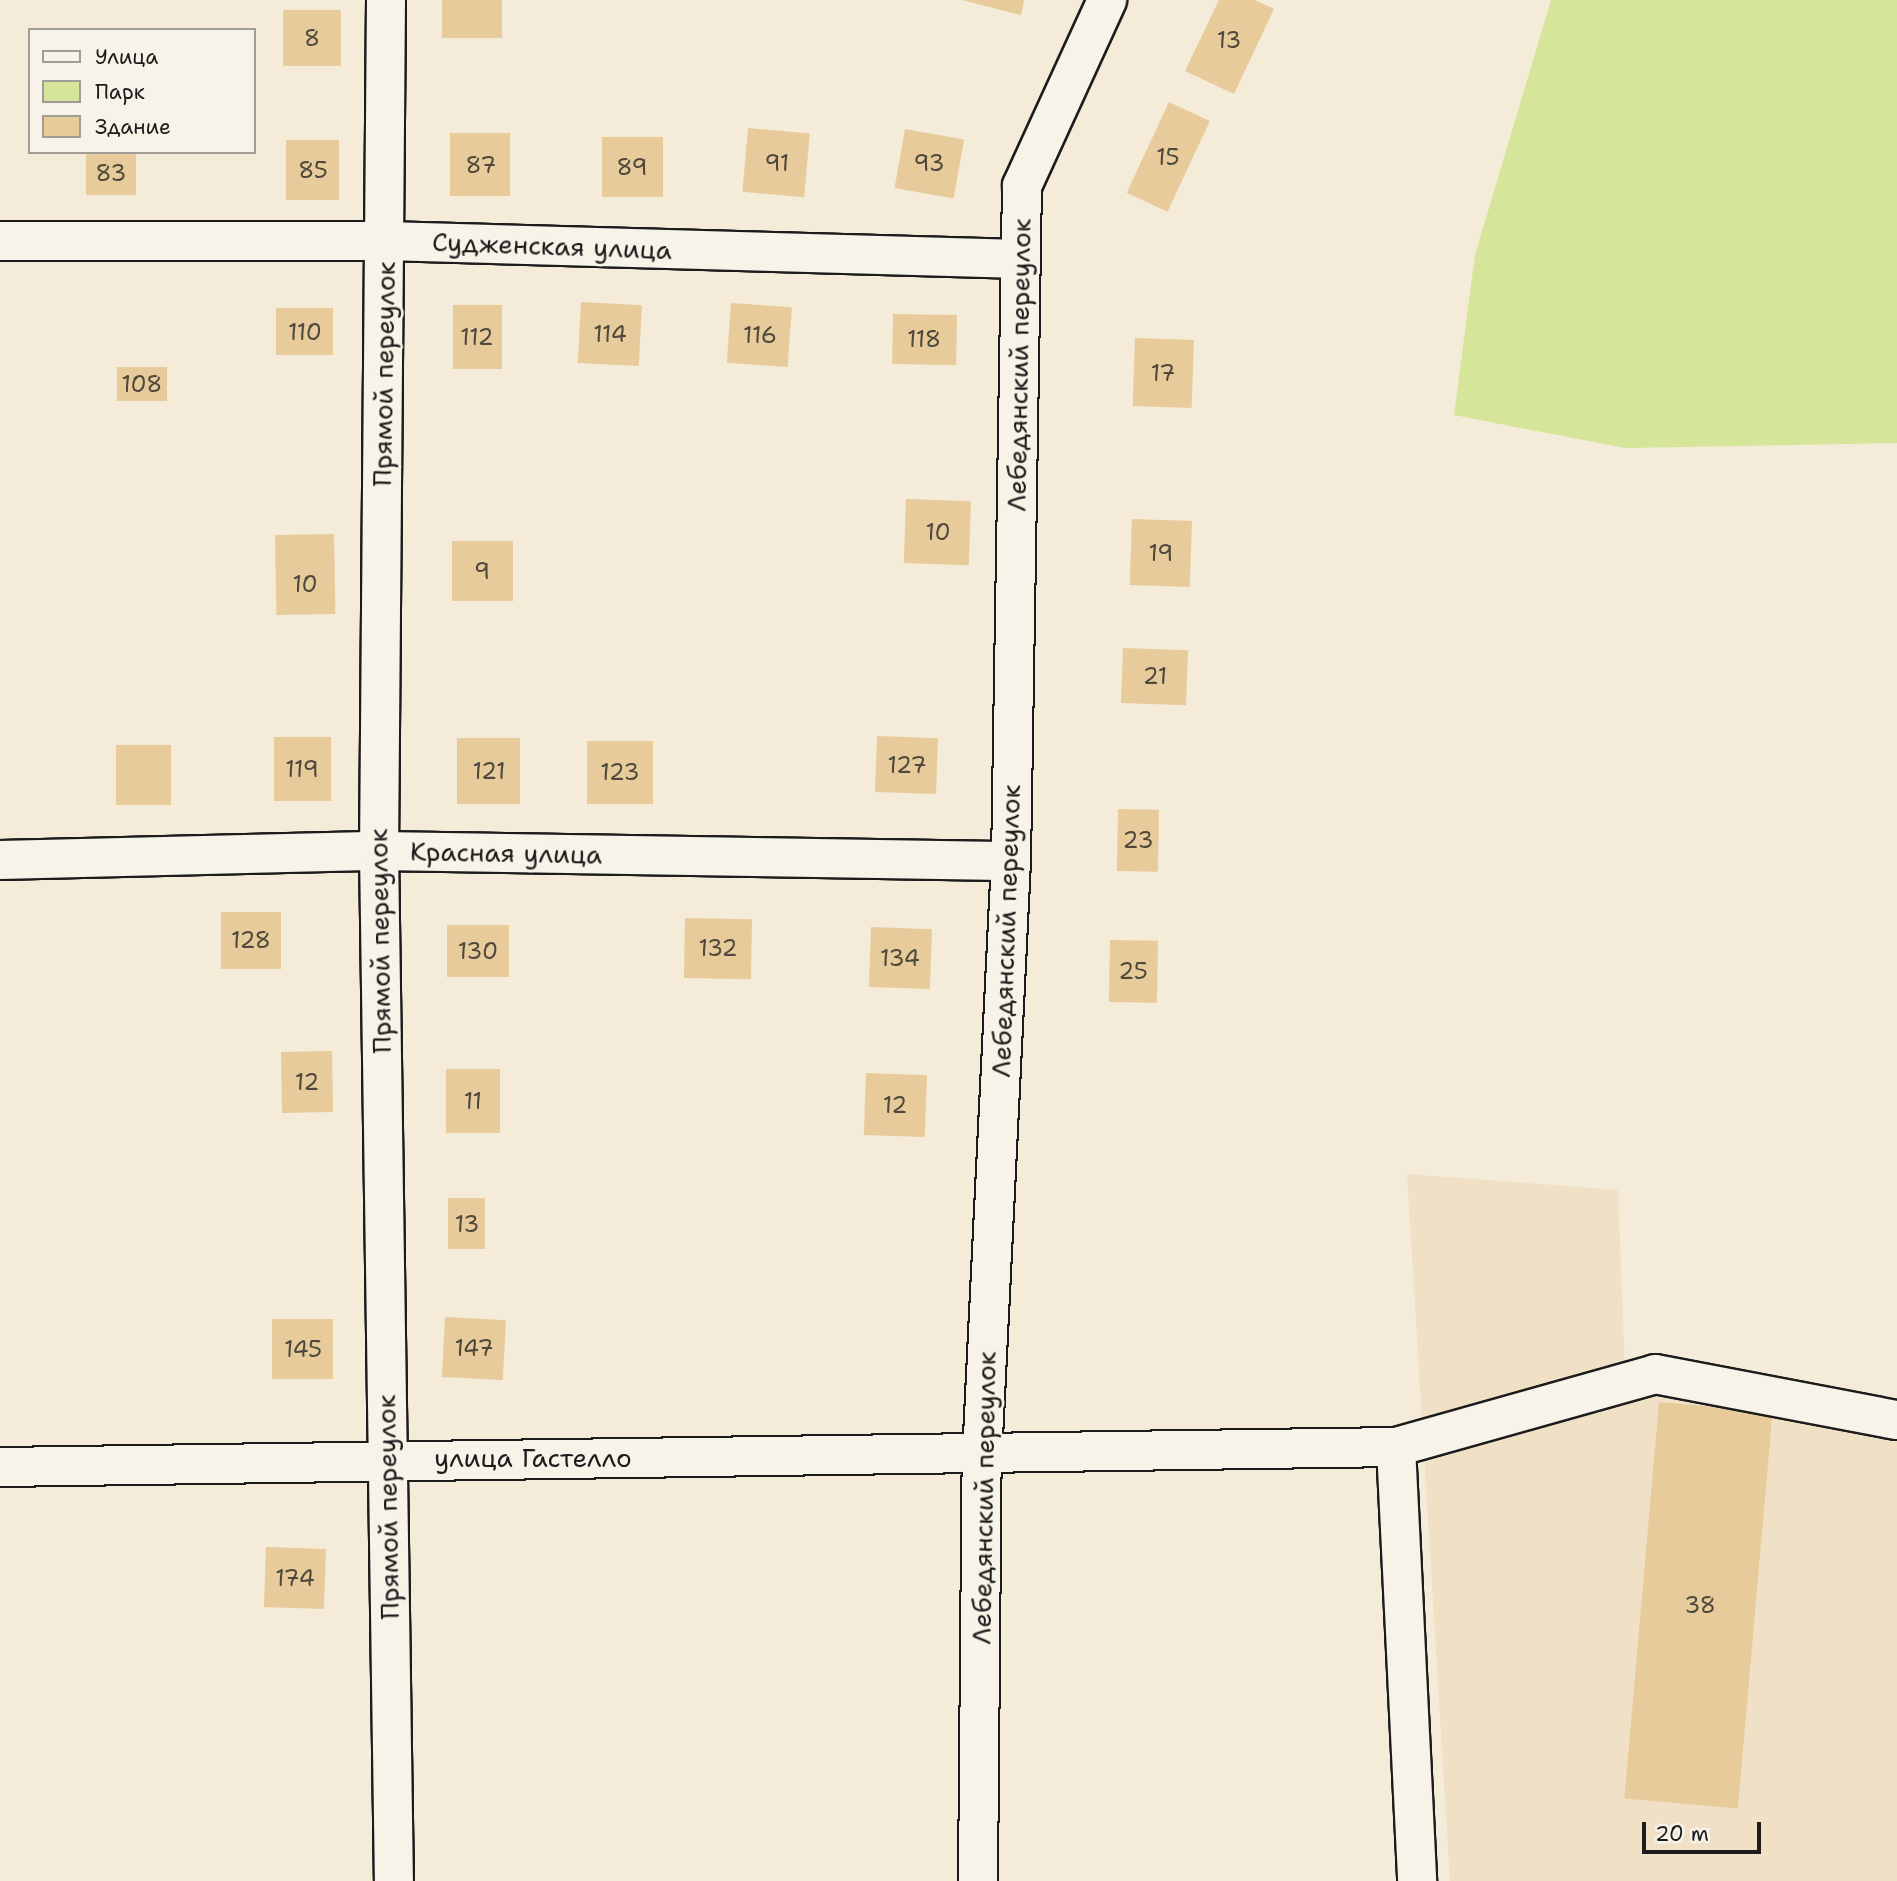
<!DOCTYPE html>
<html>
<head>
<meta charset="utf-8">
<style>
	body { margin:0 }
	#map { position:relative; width:1897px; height:1881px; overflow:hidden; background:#f4ebd9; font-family:"Shantell Sans",sans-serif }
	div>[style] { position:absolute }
	.built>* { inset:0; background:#f0e1c6 }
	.green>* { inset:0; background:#d5e599 }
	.building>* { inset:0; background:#e8cb9b; transform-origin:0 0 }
	.roads { filter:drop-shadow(2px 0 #1c1c1c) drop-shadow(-2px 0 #1c1c1c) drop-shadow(0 2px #1c1c1c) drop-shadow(0 -2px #1c1c1c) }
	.minor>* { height:38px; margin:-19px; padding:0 19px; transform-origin:19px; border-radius:19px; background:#f7f3e8 }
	span { translate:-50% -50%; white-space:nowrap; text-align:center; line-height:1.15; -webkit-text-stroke:5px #f7f3e8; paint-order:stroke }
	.number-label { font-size:23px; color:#4f483c }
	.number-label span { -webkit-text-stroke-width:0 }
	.street-label { font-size:26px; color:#1c1c1c }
	.legend { position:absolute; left:28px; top:28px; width:228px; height:126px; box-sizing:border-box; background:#f7f3e8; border:2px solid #9f9d96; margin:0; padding:9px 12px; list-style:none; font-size:21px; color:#1c1c1c }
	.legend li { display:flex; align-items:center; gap:14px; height:35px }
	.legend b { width:35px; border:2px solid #9f9d96 }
	.scale { position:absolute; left:1642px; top:1822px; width:119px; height:32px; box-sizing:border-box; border:4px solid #1c1c1c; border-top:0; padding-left:9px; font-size:21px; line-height:24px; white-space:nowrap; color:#1c1c1c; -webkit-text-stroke:5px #f7f3e8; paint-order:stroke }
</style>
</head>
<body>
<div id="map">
	<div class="built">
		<div style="clip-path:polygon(1407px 1174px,1618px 1190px,1625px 1370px,1897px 1406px,1897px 1881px,1450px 1881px)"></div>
	</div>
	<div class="green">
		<div style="clip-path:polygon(1551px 0,1897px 0,1897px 443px,1625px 448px,1454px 415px,1475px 255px)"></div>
	</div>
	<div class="building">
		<div style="left:442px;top:0;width:60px;height:38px"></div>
		<div style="clip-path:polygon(962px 0,1024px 0,1021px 15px)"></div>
		<div style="clip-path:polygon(1219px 0,1255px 0,1274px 9px,1234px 94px,1185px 71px)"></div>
		<div style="left:283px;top:10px;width:58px;height:56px"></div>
		<div style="left:1169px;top:102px;width:45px;height:100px;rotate:25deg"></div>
		<div style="left:748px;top:128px;width:62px;height:64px;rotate:5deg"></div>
		<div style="left:905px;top:129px;width:60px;height:60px;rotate:10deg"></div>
		<div style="left:450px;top:133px;width:60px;height:63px"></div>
		<div style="left:663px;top:137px;width:60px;height:61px;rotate:90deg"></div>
		<div style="left:286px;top:140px;width:53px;height:60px"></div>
		<div style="left:86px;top:152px;width:50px;height:43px"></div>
		<div style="left:581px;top:302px;width:61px;height:61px;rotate:3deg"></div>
		<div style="left:731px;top:303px;width:61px;height:60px;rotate:4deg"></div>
		<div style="left:453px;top:305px;width:49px;height:64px"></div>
		<div style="left:333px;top:308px;width:47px;height:57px;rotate:90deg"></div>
		<div style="left:893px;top:314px;width:64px;height:50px;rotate:1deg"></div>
		<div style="left:1135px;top:338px;width:59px;height:68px;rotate:2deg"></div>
		<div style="left:117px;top:367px;width:50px;height:34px"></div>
		<div style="left:906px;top:499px;width:65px;height:64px;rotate:2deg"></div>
		<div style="left:1132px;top:519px;width:60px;height:66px;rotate:2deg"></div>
		<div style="left:334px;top:534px;width:80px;height:59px;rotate:89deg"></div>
		<div style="left:452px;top:541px;width:61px;height:60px"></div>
		<div style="left:1123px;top:648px;width:65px;height:55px;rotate:2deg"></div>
		<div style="left:877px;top:736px;width:61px;height:56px;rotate:2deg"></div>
		<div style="left:274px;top:737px;width:57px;height:64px"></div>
		<div style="left:457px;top:738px;width:63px;height:66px"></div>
		<div style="left:587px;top:741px;width:66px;height:63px"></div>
		<div style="left:171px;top:745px;width:60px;height:55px;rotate:90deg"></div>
		<div style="left:1118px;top:809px;width:41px;height:62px;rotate:1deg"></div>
		<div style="left:221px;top:912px;width:60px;height:57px"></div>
		<div style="left:685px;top:918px;width:67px;height:60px;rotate:1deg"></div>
		<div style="left:447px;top:925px;width:62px;height:52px"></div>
		<div style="left:871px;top:927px;width:61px;height:60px;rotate:2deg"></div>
		<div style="left:1110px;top:940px;width:48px;height:62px;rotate:1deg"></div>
		<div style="left:332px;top:1051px;width:61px;height:51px;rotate:89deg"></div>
		<div style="left:446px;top:1069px;width:54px;height:64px"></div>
		<div style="left:866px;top:1073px;width:61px;height:62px;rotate:2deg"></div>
		<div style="left:448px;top:1198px;width:37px;height:51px"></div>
		<div style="left:445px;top:1317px;width:61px;height:60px;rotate:3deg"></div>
		<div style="left:272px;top:1319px;width:61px;height:60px"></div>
		<div style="left:1659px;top:1402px;width:114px;height:398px;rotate:5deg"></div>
		<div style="left:266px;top:1547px;width:60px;height:60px;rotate:2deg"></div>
	</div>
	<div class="roads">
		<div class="minor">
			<div style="left:386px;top:0;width:851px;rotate:90.47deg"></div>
			<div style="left:379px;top:851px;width:1030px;rotate:89.17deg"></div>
			<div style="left:0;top:241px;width:385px"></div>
			<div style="left:385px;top:241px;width:636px;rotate:1.62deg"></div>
			<div style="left:0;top:860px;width:379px;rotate:-1.4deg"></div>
			<div style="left:379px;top:851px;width:632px;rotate:0.91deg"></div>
			<div style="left:1396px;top:1447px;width:269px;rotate:-15.7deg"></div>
			<div style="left:1655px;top:1374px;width:246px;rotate:10.8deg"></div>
			<div style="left:0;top:1467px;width:1396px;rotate:-0.82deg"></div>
			<div style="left:1396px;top:1447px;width:435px;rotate:87.2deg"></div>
			<div style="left:978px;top:1881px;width:423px;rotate:-89.5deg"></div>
			<div style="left:982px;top:1458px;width:598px;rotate:-87.22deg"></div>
			<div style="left:1011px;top:861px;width:675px;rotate:-89.07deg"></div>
			<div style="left:1022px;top:186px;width:205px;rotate:-65.4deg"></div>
		</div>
	</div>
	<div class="number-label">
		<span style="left:312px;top:38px">8</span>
		<span style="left:1229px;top:40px">13</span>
		<span style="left:1168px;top:157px">15</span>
		<span style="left:777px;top:163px">91</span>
		<span style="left:929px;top:163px">93</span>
		<span style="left:481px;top:165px">87</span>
		<span style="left:632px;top:167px">89</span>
		<span style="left:313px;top:170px">85</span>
		<span style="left:111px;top:173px">83</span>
		<span style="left:305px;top:332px">110</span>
		<span style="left:610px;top:334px">114</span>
		<span style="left:760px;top:335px">116</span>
		<span style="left:477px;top:337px">112</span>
		<span style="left:924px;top:339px">118</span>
		<span style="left:1163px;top:373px">17</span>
		<span style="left:142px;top:384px">108</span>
		<span style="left:938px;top:532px">10</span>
		<span style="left:1161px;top:553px">19</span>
		<span style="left:482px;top:571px">9</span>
		<span style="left:305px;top:584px">10</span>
		<span style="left:1155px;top:676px">21</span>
		<span style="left:907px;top:765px">127</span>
		<span style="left:302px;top:769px">119</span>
		<span style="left:489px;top:771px">121</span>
		<span style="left:620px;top:772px">123</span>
		<span style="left:1138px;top:840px">23</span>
		<span style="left:251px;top:940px">128</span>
		<span style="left:718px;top:948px">132</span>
		<span style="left:478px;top:951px">130</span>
		<span style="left:900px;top:958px">134</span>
		<span style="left:1133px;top:971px">25</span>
		<span style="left:307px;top:1082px">12</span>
		<span style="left:473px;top:1101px">11</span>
		<span style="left:895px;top:1105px">12</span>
		<span style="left:467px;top:1224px">13</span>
		<span style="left:474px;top:1348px">147</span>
		<span style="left:303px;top:1349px">145</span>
		<span style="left:295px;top:1578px">174</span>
		<span style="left:1700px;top:1605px">38</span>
	</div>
	<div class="street-label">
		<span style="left:552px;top:246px;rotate:2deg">Судженская улица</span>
		<span style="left:1019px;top:365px;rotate:-89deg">Лебедянский переулок</span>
		<span style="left:384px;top:374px;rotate:-89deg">Прямой переулок</span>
		<span style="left:506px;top:853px;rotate:1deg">Красная улица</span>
		<span style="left:1006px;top:931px;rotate:-88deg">Лебедянский переулок</span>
		<span style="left:380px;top:941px;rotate:-91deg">Прямой переулок</span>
		<span style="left:533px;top:1458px">улица Гастелло</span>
		<span style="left:984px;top:1498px;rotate:-89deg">Лебедянский переулок</span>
		<span style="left:388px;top:1507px;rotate:-91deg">Прямой переулок</span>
	</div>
	<ul class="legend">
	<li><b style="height:9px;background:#f7f3e8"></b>Улица</li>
	<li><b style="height:19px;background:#d5e599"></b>Парк</li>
	<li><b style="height:19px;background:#e8cb9b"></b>Здание</li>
	</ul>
	<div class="scale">20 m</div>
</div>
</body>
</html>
